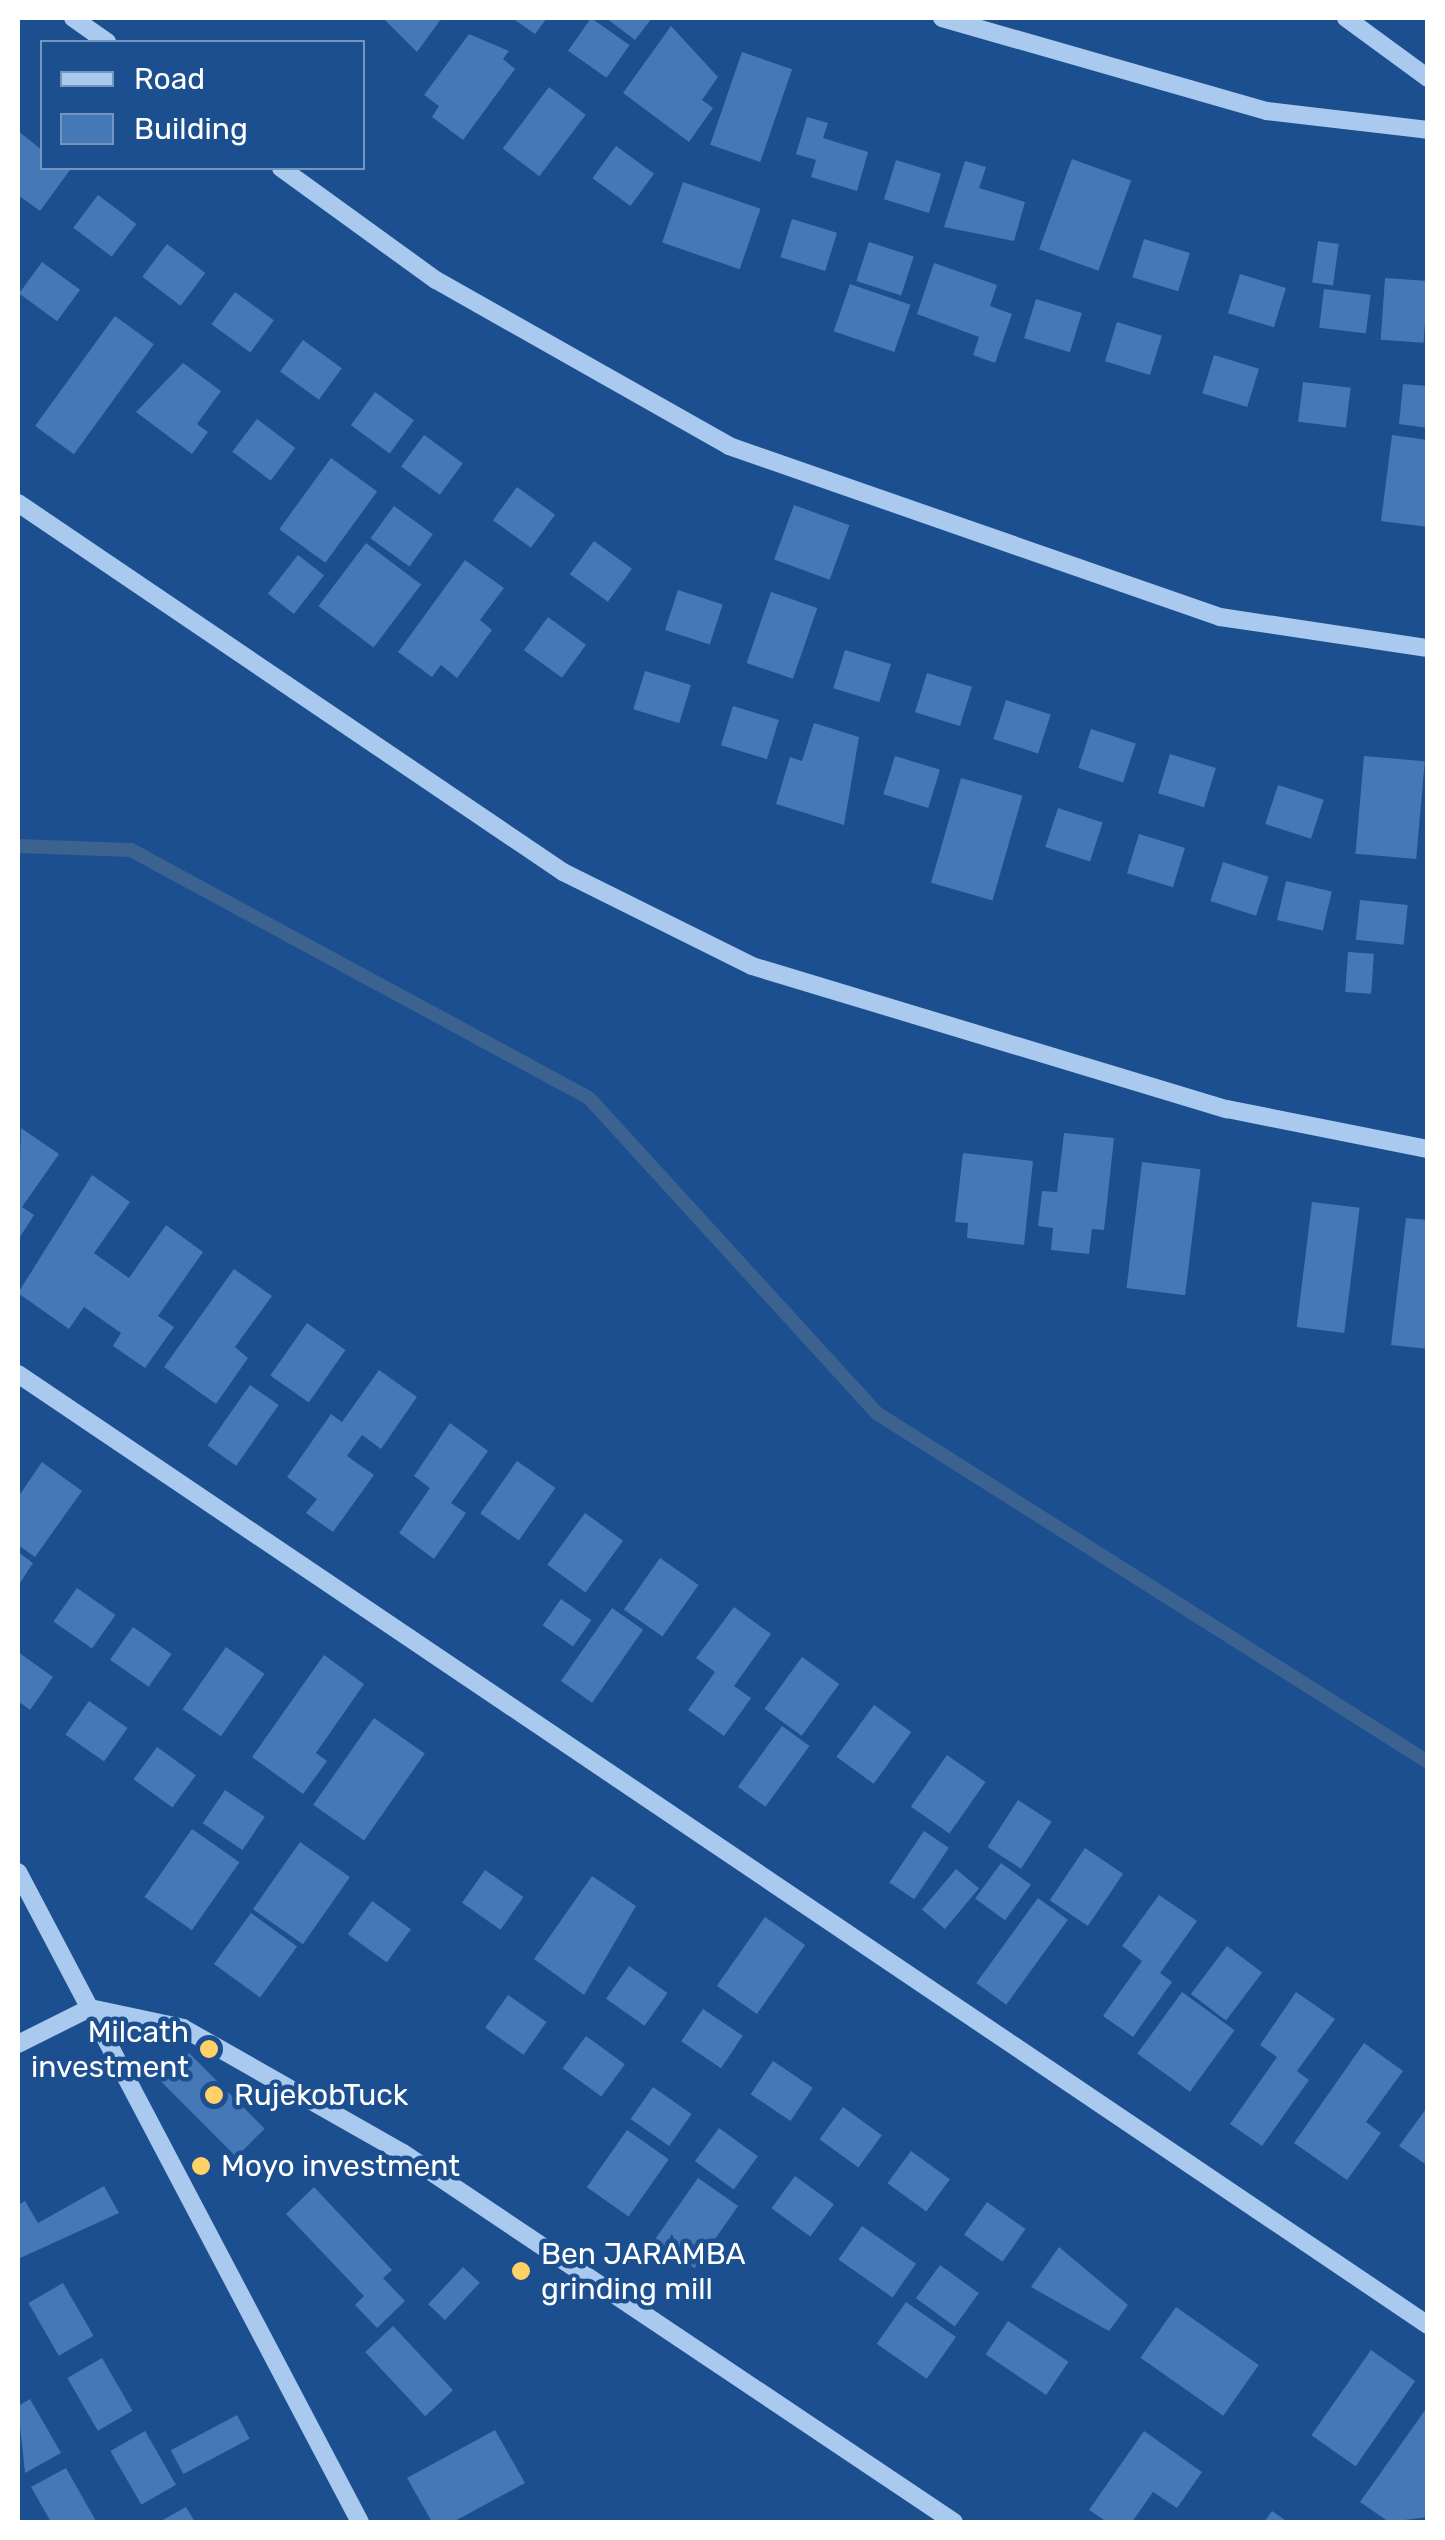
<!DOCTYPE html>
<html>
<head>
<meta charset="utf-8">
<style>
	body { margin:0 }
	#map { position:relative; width:1445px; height:2540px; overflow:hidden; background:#1b4f8f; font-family:Rubik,sans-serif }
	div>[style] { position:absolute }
	.stream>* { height:14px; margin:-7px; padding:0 7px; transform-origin:7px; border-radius:7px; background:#3c6290 }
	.building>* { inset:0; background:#4478b7; transform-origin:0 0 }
	.minor>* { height:18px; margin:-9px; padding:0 9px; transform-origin:9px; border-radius:9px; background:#a9c9ee }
	.dots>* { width:28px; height:28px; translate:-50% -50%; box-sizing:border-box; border:5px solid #1b4f8f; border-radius:50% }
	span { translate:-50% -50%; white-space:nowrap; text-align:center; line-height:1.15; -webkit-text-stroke:9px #1b4f8f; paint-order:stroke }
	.poi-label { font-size:30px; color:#fff }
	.right { translate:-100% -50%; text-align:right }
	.left { translate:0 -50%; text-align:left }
	.frame { position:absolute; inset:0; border:20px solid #fff; pointer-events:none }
	.legend { position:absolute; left:40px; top:40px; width:325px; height:130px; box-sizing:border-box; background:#1b4f8f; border:2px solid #7695bc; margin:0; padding:12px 18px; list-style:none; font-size:30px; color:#fff }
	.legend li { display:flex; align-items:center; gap:20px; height:50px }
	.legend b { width:50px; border:2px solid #7695bc }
</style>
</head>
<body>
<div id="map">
	<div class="stream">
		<div style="left:18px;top:846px;width:113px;rotate:2deg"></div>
		<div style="left:131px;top:850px;width:521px;rotate:28.43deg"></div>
		<div style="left:589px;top:1098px;width:428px;rotate:47.6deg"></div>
		<div style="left:878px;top:1414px;width:651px;rotate:32.32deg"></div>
	</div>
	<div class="building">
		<div style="clip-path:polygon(383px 18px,439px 18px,441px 19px,417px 52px)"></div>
		<div style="clip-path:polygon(512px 18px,547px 18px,535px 34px)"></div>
		<div style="left:591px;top:18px;width:47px;height:40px;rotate:35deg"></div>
		<div style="clip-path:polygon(606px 18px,652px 18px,635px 40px)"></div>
		<div style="clip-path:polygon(671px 26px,718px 77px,702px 100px,713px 108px,689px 142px,623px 93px)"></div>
		<div style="clip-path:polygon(469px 34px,509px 51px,503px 59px,515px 69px,463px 140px,432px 117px,439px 106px,424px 95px)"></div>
		<div style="left:742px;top:52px;width:53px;height:98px;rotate:19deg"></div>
		<div style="left:549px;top:87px;width:46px;height:77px;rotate:37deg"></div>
		<div style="clip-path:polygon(807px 117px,828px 123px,823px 138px,868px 152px,857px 191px,811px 177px,816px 160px,796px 154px)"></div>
		<div style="clip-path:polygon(18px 131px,42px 150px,42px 168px,70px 170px,40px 211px,18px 195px)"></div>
		<div style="left:616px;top:146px;width:47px;height:40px;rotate:36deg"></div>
		<div style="left:1072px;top:159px;width:63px;height:96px;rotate:20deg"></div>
		<div style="left:896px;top:160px;width:47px;height:41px;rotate:17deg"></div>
		<div style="clip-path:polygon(965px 161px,986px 167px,979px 188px,1025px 202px,1014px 241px,944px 227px)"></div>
		<div style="left:683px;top:182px;width:82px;height:64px;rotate:19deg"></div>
		<div style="left:98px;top:195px;width:48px;height:41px;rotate:37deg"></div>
		<div style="left:792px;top:219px;width:47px;height:40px;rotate:17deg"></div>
		<div style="left:1144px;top:239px;width:48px;height:40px;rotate:17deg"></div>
		<div style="left:1318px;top:241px;width:21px;height:42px;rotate:8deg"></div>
		<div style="left:869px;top:242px;width:47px;height:41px;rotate:18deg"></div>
		<div style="left:167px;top:244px;width:48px;height:41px;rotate:37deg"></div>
		<div style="left:42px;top:262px;width:47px;height:39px;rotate:36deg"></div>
		<div style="clip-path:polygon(934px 263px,997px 285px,990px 306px,1012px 314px,995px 363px,973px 355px,979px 337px,917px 314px)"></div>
		<div style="left:1240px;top:274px;width:48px;height:41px;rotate:17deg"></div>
		<div style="left:1385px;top:278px;width:43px;height:62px;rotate:4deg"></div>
		<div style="left:850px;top:284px;width:64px;height:50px;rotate:19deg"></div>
		<div style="left:1324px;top:289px;width:47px;height:39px;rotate:7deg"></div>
		<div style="left:235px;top:292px;width:48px;height:40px;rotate:36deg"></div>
		<div style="left:1036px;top:299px;width:48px;height:41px;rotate:17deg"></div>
		<div style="left:115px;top:316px;width:48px;height:136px;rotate:36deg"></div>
		<div style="left:1117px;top:322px;width:47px;height:41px;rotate:17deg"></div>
		<div style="left:303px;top:340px;width:48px;height:39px;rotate:36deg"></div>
		<div style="left:1214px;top:355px;width:47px;height:40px;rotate:17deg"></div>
		<div style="clip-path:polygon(183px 363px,221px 391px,197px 424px,208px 432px,192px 454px,136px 412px)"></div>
		<div style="left:1303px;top:382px;width:48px;height:40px;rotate:7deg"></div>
		<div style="clip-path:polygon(1403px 384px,1428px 386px,1428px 428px,1399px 424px)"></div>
		<div style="left:375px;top:392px;width:48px;height:41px;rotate:36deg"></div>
		<div style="left:257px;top:419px;width:48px;height:41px;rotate:37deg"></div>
		<div style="left:424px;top:435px;width:48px;height:39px;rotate:36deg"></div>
		<div style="clip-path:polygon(1392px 435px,1428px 440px,1428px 527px,1381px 521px)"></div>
		<div style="left:331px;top:458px;width:57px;height:88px;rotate:36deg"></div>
		<div style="left:517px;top:487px;width:47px;height:41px;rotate:36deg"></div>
		<div style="left:794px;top:505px;width:59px;height:58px;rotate:20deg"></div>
		<div style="left:394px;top:506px;width:48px;height:40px;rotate:36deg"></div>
		<div style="left:594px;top:541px;width:47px;height:41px;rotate:36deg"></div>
		<div style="left:366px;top:543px;width:69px;height:79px;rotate:37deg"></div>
		<div style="left:298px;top:555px;width:33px;height:49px;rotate:38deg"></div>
		<div style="clip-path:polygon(465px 560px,504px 588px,480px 620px,492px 630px,457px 678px,441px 665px,432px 677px,398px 652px)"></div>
		<div style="left:678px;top:590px;width:47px;height:42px;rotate:18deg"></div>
		<div style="left:771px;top:592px;width:49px;height:75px;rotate:19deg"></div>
		<div style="left:548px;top:617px;width:47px;height:41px;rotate:36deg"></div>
		<div style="left:845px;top:650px;width:48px;height:40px;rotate:17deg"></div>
		<div style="left:645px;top:671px;width:48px;height:40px;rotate:17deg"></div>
		<div style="left:927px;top:673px;width:47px;height:41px;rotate:17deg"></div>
		<div style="left:1006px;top:700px;width:47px;height:41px;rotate:18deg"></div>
		<div style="left:733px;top:706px;width:48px;height:41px;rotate:17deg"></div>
		<div style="clip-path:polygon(814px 723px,859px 737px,844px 825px,776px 804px,790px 757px,802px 761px)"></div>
		<div style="left:1091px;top:729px;width:47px;height:41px;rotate:18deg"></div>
		<div style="left:1170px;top:754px;width:48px;height:41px;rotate:17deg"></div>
		<div style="left:895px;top:756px;width:47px;height:40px;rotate:17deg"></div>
		<div style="left:1364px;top:756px;width:61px;height:98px;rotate:5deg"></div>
		<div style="left:961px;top:778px;width:64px;height:109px;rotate:16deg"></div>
		<div style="left:1278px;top:785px;width:48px;height:41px;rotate:18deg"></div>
		<div style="left:1058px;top:808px;width:47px;height:41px;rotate:18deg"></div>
		<div style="left:1139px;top:834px;width:48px;height:41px;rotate:17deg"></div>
		<div style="left:1223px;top:862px;width:48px;height:41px;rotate:18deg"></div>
		<div style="left:1286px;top:881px;width:47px;height:40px;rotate:13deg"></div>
		<div style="left:1360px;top:900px;width:48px;height:40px;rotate:6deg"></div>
		<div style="left:1348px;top:952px;width:26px;height:40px;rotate:4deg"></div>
		<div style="clip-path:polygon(21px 1128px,59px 1154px,22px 1207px,34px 1215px,18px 1240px)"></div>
		<div style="clip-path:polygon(1064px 1133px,1114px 1138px,1104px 1230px,1092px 1229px,1089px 1254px,1051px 1250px,1053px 1228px,1038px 1226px,1042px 1191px,1057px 1192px)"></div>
		<div style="clip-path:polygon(963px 1153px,1033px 1161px,1024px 1245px,967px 1238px,968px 1223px,955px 1222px)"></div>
		<div style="left:1142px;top:1162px;width:59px;height:127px;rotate:7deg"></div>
		<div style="clip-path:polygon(92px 1175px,130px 1202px,94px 1253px,129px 1278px,166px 1225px,203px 1252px,158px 1316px,174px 1327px,145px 1368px,113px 1346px,121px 1333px,84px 1307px,69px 1329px,18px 1293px)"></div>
		<div style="left:1312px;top:1202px;width:48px;height:126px;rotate:7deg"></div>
		<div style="clip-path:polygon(1406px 1218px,1428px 1220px,1428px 1349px,1391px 1345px)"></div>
		<div style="clip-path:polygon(234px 1269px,272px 1296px,235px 1347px,248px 1358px,216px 1404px,164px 1367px)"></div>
		<div style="left:307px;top:1323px;width:47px;height:64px;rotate:35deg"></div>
		<div style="clip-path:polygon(379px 1370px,417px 1397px,381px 1449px,362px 1435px,347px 1456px,374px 1475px,333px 1532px,306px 1513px,317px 1499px,287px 1477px,331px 1414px,342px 1422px)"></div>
		<div style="left:250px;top:1385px;width:35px;height:74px;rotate:35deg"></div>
		<div style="clip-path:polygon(450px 1423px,488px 1451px,451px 1503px,466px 1513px,434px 1559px,399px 1533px,430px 1488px,414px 1476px)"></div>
		<div style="left:517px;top:1461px;width:47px;height:64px;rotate:35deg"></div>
		<div style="clip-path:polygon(42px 1462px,82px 1491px,35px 1557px,18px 1545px,18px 1497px)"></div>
		<div style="left:585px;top:1513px;width:47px;height:64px;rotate:36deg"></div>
		<div style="clip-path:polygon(18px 1552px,33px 1563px,18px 1586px)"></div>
		<div style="left:660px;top:1558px;width:47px;height:63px;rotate:35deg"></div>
		<div style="left:77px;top:1588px;width:47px;height:41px;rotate:35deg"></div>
		<div style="left:561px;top:1599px;width:37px;height:32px;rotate:35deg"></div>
		<div style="clip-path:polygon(734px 1607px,771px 1634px,734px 1686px,751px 1698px,724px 1736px,688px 1710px,715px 1672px,696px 1658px)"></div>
		<div style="left:612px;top:1608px;width:38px;height:89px;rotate:35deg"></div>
		<div style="left:133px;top:1627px;width:47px;height:40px;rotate:35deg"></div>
		<div style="left:226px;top:1647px;width:47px;height:76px;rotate:35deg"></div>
		<div style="clip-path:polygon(18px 1652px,53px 1677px,30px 1710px,18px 1701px)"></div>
		<div style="clip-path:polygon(324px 1655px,364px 1684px,316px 1753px,327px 1761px,303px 1794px,252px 1757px)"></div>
		<div style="left:802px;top:1657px;width:46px;height:64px;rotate:36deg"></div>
		<div style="left:89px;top:1701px;width:47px;height:41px;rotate:35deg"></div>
		<div style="left:874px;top:1705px;width:46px;height:64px;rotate:36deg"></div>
		<div style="left:374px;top:1718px;width:62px;height:106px;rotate:35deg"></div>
		<div style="left:782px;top:1726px;width:34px;height:75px;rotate:36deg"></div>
		<div style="left:157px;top:1747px;width:48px;height:40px;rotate:36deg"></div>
		<div style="left:947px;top:1755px;width:47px;height:63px;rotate:35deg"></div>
		<div style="left:225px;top:1790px;width:48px;height:40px;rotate:34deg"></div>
		<div style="left:1018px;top:1800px;width:40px;height:56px;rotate:33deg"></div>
		<div style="left:192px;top:1829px;width:58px;height:83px;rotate:35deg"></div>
		<div style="left:924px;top:1831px;width:30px;height:62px;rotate:34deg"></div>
		<div style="left:300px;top:1842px;width:61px;height:82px;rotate:35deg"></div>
		<div style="left:1085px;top:1848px;width:46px;height:63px;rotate:34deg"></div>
		<div style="left:1001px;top:1863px;width:37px;height:44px;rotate:36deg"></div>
		<div style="left:956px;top:1869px;width:30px;height:53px;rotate:40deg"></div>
		<div style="left:485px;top:1870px;width:47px;height:40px;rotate:35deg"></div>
		<div style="clip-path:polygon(592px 1876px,636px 1906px,584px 1995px,534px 1959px)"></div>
		<div style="clip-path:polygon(1159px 1895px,1197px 1921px,1160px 1973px,1172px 1982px,1133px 2037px,1103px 2016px,1142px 1961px,1122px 1946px)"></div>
		<div style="left:1038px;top:1898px;width:37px;height:105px;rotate:36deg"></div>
		<div style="left:372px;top:1901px;width:48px;height:41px;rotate:36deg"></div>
		<div style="left:251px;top:1913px;width:57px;height:63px;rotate:36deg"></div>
		<div style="left:765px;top:1917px;width:49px;height:84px;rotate:35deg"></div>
		<div style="left:1227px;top:1946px;width:44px;height:60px;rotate:37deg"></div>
		<div style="left:629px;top:1966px;width:47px;height:40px;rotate:35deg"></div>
		<div style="left:1182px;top:1992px;width:65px;height:76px;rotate:36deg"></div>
		<div style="clip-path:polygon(1296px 1992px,1335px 2019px,1297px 2071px,1309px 2080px,1262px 2146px,1230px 2124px,1277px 2057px,1260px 2045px)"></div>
		<div style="left:508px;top:1995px;width:47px;height:40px;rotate:35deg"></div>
		<div style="left:703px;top:2009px;width:48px;height:39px;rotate:34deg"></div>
		<div style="left:586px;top:2036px;width:48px;height:40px;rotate:36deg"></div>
		<div style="clip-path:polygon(1364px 2043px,1403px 2071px,1366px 2122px,1381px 2133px,1347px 2180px,1294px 2143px)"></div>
		<div style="left:189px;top:2053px;width:107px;height:40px;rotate:45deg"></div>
		<div style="left:773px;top:2061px;width:48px;height:40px;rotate:34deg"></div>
		<div style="left:653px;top:2087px;width:47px;height:39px;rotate:35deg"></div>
		<div style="clip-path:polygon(1428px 2106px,1428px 2166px,1399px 2146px)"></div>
		<div style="left:843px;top:2107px;width:48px;height:40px;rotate:36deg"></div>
		<div style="left:719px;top:2128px;width:48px;height:41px;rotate:36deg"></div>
		<div style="left:627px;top:2130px;width:51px;height:70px;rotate:35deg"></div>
		<div style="left:911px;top:2151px;width:48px;height:40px;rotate:36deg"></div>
		<div style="left:795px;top:2176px;width:48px;height:40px;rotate:36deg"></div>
		<div style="left:698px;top:2178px;width:49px;height:76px;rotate:35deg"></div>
		<div style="clip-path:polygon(104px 2186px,119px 2213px,18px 2259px,18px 2205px,25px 2201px,38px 2223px)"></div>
		<div style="clip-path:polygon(314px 2187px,392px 2270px,383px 2278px,405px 2301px,377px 2328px,355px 2305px,364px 2296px,286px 2214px)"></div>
		<div style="left:987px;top:2202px;width:47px;height:40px;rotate:35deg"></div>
		<div style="left:862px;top:2226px;width:66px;height:41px;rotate:35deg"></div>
		<div style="clip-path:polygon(1059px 2247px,1128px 2305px,1109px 2331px,1031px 2287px)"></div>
		<div style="left:940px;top:2265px;width:48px;height:41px;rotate:36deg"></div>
		<div style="left:463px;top:2267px;width:23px;height:51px;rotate:43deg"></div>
		<div style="left:63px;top:2283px;width:61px;height:40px;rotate:60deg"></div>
		<div style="left:906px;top:2302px;width:61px;height:51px;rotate:35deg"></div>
		<div style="left:1176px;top:2307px;width:101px;height:62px;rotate:35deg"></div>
		<div style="left:1008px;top:2321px;width:73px;height:40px;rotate:34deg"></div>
		<div style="left:393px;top:2326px;width:88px;height:38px;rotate:47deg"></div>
		<div style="left:1371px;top:2350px;width:54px;height:104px;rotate:35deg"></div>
		<div style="left:102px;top:2358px;width:61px;height:40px;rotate:60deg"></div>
		<div style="clip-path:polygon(30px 2399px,61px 2453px,25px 2473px,18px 2406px)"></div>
		<div style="clip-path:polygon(1428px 2406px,1428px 2517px,1389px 2522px,1360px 2502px)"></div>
		<div style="left:237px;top:2415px;width:27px;height:75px;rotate:62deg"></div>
		<div style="clip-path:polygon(495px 2430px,525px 2483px,453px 2522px,432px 2522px,407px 2478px)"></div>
		<div style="left:145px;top:2431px;width:62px;height:40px;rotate:60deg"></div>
		<div style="clip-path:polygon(1144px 2431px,1202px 2472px,1177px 2508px,1153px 2492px,1132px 2522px,1107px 2522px,1089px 2510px)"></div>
		<div style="clip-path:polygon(66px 2468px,96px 2521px,94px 2522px,51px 2522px,31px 2487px)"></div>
		<div style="clip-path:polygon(186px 2507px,195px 2522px,159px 2522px)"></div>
		<div style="clip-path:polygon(1272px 2511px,1288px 2522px,1264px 2522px)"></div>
	</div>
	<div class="minor">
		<div style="left:73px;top:18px;width:42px;rotate:35.2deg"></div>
		<div style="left:942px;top:18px;width:338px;rotate:16deg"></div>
		<div style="left:1267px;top:111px;width:162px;rotate:6.7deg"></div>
		<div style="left:1346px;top:18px;width:102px;rotate:36.2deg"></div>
		<div style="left:281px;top:168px;width:191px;rotate:35.9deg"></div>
		<div style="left:436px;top:280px;width:337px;rotate:29.5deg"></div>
		<div style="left:729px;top:446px;width:520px;rotate:19.2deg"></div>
		<div style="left:1220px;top:617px;width:210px;rotate:8.5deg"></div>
		<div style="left:18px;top:503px;width:658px;rotate:34.1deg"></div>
		<div style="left:563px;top:872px;width:211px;rotate:26.4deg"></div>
		<div style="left:752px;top:966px;width:496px;rotate:16.8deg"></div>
		<div style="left:1227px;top:1109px;width:205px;rotate:11.3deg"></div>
		<div style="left:18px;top:1374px;width:1701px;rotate:34deg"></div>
		<div style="left:18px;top:1872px;width:734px;rotate:62.25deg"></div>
		<div style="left:18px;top:2044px;width:80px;rotate:-26.6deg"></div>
		<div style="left:90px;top:2008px;width:95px;rotate:12.1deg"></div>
		<div style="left:183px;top:2028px;width:253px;rotate:29.6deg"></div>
		<div style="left:403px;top:2153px;width:663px;rotate:33.81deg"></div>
	</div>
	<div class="dots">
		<div style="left:209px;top:2049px;background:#ffd166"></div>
		<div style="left:214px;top:2095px;background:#ffd166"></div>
		<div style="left:201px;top:2166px;background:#ffd166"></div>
		<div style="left:521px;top:2271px;background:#ffd166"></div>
	</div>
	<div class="poi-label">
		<span class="right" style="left:189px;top:2049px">Milcath<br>investment</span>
		<span class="left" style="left:234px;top:2095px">RujekobTuck</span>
		<span class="left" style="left:221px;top:2166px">Moyo investment</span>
		<span class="left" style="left:541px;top:2271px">Ben JARAMBA<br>grinding mill</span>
	</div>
	<div class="frame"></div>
	<ul class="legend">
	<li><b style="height:12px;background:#a9c9ee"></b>Road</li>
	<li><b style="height:28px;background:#4478b7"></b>Building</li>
	</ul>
</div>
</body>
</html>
